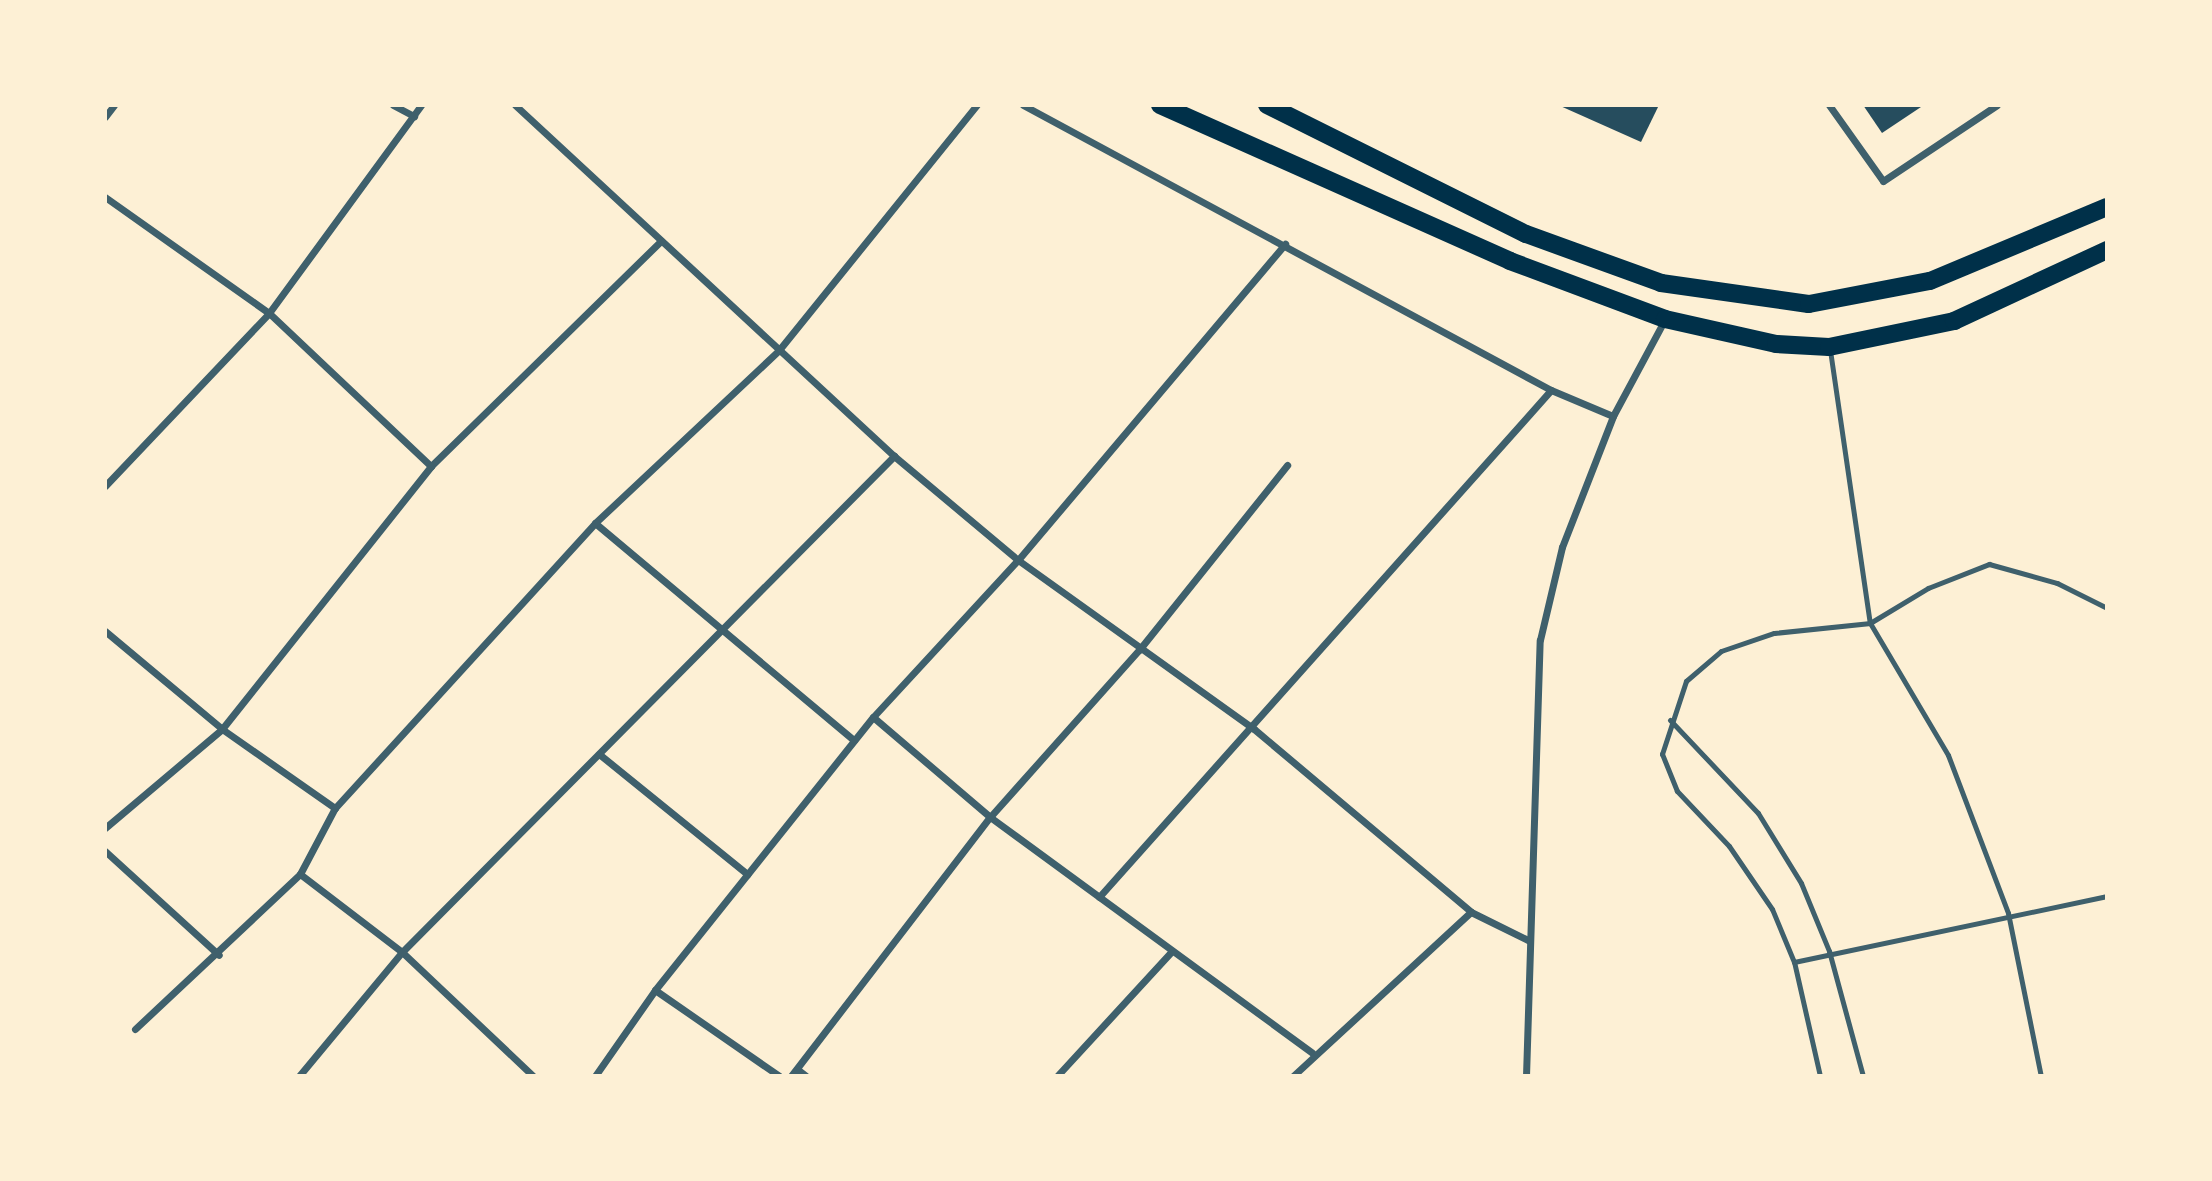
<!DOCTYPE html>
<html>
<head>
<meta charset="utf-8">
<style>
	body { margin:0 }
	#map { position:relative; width:2212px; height:1181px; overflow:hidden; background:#fdf0d5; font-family:Roboto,sans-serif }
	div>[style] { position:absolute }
	.building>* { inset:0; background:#264d5e }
	.service>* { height:5px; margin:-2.5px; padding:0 2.5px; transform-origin:2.5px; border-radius:2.5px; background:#3f606c }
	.minor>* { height:7px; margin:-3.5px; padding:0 3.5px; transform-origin:3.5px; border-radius:3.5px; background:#3f606c }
	.primary>* { height:18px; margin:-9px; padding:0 9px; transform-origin:9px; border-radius:9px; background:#003049 }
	span { translate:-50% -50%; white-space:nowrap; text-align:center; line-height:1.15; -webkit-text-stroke:6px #fdf0d5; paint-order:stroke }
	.frame { position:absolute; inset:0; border:107px solid #fdf0d5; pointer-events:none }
</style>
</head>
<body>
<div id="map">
	<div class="building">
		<div style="clip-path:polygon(1558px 105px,1659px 105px,1641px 142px)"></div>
		<div style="clip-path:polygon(1863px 105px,1924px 105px,1882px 133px)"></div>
	</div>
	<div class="service">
		<div style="left:1830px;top:350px;width:276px;rotate:81.7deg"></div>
		<div style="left:1870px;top:623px;width:153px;rotate:59.4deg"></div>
		<div style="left:1948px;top:755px;width:169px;rotate:69.2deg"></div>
		<div style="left:2008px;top:913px;width:166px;rotate:78.6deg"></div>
		<div style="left:1670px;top:720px;width:128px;rotate:46.6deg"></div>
		<div style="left:1758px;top:813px;width:82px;rotate:58.4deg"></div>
		<div style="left:1801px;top:883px;width:74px;rotate:67.6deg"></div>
		<div style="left:1829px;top:951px;width:130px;rotate:74.8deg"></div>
		<div style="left:1794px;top:962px;width:320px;rotate:-11.9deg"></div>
		<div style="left:1820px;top:1076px;width:117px;rotate:-102.8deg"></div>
		<div style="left:1794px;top:962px;width:57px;rotate:-112.5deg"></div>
		<div style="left:1772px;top:909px;width:76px;rotate:-124.3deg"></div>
		<div style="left:1729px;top:846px;width:76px;rotate:-133.4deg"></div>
		<div style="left:1677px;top:791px;width:40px;rotate:-112deg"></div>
		<div style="left:1662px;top:754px;width:77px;rotate:-71.8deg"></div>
		<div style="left:1686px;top:681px;width:46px;rotate:-40.6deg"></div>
		<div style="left:1721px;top:651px;width:56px;rotate:-18.8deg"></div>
		<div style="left:1774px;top:633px;width:97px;rotate:-5.9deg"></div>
		<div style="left:1870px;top:623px;width:68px;rotate:-31.1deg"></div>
		<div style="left:1928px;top:588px;width:66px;rotate:-21.5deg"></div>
		<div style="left:1989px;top:564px;width:71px;rotate:15.6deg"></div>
		<div style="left:2057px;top:583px;width:56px;rotate:26.6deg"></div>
	</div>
	<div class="minor">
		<div style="left:393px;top:105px;width:24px;rotate:28deg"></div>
		<div style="left:515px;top:105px;width:517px;rotate:42.8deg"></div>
		<div style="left:894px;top:456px;width:162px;rotate:40deg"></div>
		<div style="left:1018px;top:560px;width:290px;rotate:35.6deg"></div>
		<div style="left:1254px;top:729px;width:284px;rotate:40.1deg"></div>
		<div style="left:1471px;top:912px;width:64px;rotate:26.2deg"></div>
		<div style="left:1023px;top:105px;width:600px;rotate:28.36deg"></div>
		<div style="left:1551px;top:390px;width:67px;rotate:22.8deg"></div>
		<div style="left:1829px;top:105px;width:93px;rotate:54.6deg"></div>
		<div style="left:1883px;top:181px;width:137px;rotate:-33.7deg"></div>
		<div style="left:105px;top:117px;width:15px;rotate:-53deg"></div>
		<div style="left:105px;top:197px;width:201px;rotate:35.3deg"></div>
		<div style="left:269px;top:313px;width:223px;rotate:43.4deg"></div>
		<div style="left:105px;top:486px;width:238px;rotate:-46.5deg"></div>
		<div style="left:269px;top:313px;width:258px;rotate:-53.8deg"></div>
		<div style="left:595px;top:523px;width:338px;rotate:40deg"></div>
		<div style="left:105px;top:631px;width:153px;rotate:39.9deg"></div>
		<div style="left:222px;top:729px;width:138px;rotate:35deg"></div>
		<div style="left:873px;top:717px;width:154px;rotate:40.5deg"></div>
		<div style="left:990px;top:817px;width:399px;rotate:36.2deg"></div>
		<div style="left:599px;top:754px;width:191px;rotate:39deg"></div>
		<div style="left:105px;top:828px;width:153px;rotate:-40.2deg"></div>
		<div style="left:222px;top:729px;width:336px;rotate:-51.5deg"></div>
		<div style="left:431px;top:466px;width:322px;rotate:-44.4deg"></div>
		<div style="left:105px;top:851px;width:154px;rotate:42.4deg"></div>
		<div style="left:300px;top:874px;width:128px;rotate:37.4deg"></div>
		<div style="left:402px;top:952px;width:180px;rotate:43.4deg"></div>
		<div style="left:1099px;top:897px;width:679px;rotate:-48.28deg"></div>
		<div style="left:655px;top:990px;width:151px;rotate:34.7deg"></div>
		<div style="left:135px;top:1029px;width:226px;rotate:-43.2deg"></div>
		<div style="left:300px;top:874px;width:75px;rotate:-62.1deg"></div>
		<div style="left:335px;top:808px;width:386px;rotate:-47.6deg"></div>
		<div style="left:595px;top:523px;width:253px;rotate:-43.2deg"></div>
		<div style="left:779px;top:350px;width:315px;rotate:-51.1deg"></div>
		<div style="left:797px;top:1069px;width:11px;rotate:38deg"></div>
		<div style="left:299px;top:1076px;width:161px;rotate:-50.3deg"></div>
		<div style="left:402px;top:952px;width:699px;rotate:-45.23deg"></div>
		<div style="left:595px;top:1076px;width:105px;rotate:-55.1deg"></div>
		<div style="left:655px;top:990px;width:349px;rotate:-51.4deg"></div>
		<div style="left:873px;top:717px;width:214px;rotate:-47.3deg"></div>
		<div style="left:1018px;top:560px;width:414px;rotate:-49.8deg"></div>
		<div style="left:791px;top:1076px;width:327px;rotate:-52.5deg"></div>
		<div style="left:990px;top:817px;width:224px;rotate:-48.3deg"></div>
		<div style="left:1139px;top:650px;width:237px;rotate:-51.3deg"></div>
		<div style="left:1057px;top:1076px;width:170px;rotate:-47.4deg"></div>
		<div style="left:1293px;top:1076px;width:242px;rotate:-42.7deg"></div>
		<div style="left:1526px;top:1076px;width:436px;rotate:-88.2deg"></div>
		<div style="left:1540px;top:640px;width:96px;rotate:-76.7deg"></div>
		<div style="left:1562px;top:547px;width:141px;rotate:-68.7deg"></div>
		<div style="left:1613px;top:416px;width:110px;rotate:-61.8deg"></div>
	</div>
	<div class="primary">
		<div style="left:1160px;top:105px;width:383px;rotate:24deg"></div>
		<div style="left:1510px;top:261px;width:165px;rotate:20.5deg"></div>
		<div style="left:1665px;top:319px;width:114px;rotate:12.7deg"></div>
		<div style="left:1776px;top:344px;width:53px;rotate:3.2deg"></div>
		<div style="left:1829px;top:347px;width:128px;rotate:-11.7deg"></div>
		<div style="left:1954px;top:321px;width:169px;rotate:-24.9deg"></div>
		<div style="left:1267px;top:105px;width:289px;rotate:26.5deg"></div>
		<div style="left:1526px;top:234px;width:144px;rotate:19.9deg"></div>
		<div style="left:1661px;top:283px;width:149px;rotate:8.1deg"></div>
		<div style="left:1809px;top:304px;width:123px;rotate:-10.8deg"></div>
		<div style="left:1930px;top:281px;width:192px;rotate:-22.7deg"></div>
	</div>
	<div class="frame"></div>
</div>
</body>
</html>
